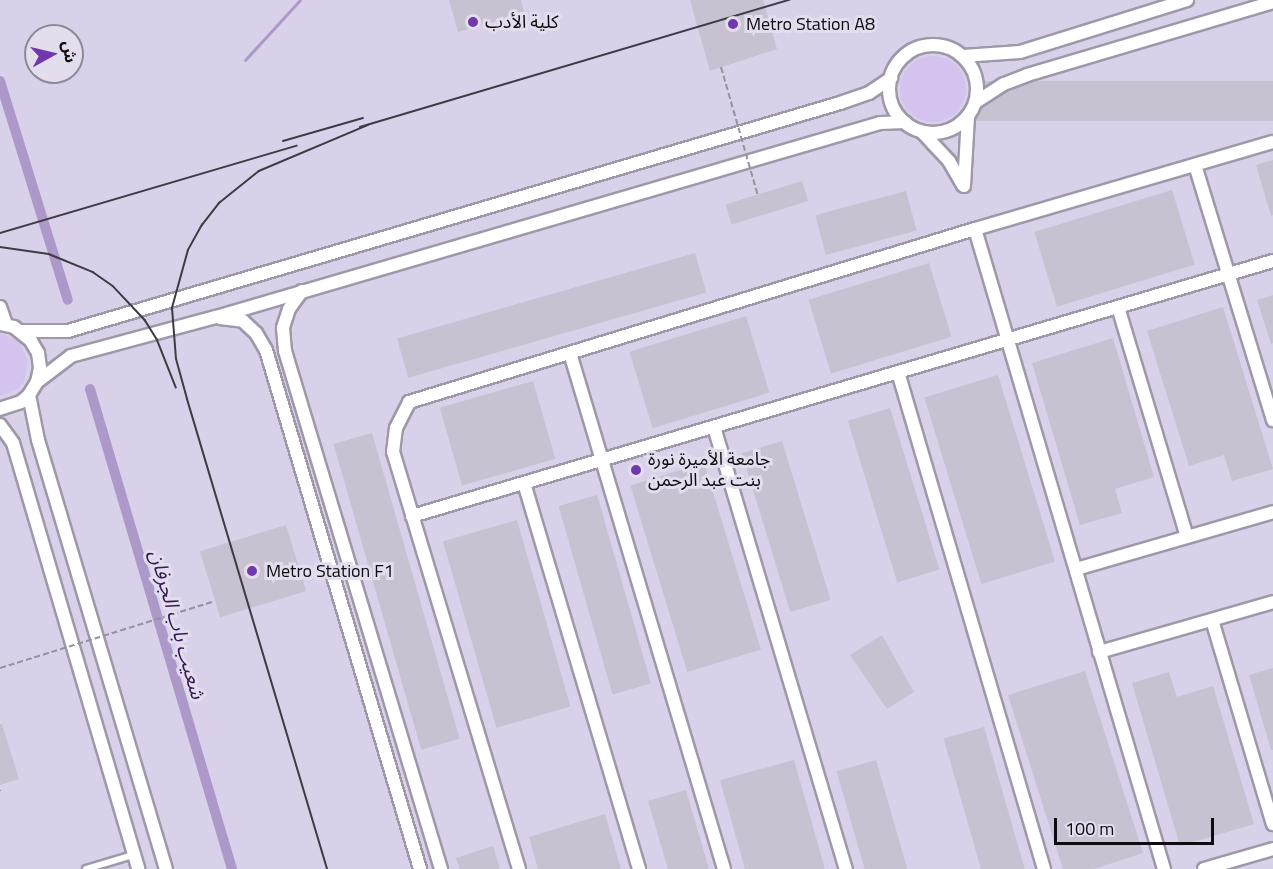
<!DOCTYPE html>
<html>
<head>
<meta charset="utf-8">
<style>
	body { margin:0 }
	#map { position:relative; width:1273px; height:869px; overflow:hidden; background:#e3ddee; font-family:"Titillium Web","Noto Sans Arabic",sans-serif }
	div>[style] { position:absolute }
	.built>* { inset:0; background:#d9d0e9 }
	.green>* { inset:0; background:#d3c3ee }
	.round { border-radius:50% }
	.stream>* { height:3px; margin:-1.5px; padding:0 1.5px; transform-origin:1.5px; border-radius:1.5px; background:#ac99ca }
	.canal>* { height:10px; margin:-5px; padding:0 5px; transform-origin:5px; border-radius:5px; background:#ac99ca }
	.building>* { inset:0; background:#c7c1d2; transform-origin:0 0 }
	.path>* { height:2px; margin-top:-1px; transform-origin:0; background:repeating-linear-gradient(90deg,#96919e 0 6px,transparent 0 9px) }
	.roads { filter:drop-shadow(2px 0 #9e98a9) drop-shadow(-2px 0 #9e98a9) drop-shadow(0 2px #9e98a9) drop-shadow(0 -2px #9e98a9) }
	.service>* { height:6px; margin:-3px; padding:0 3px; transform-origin:3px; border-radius:3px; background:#fff }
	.minor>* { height:12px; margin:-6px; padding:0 6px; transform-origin:6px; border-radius:6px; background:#fff }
	.minor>.ring { margin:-6px; padding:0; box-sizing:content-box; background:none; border:12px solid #fff; border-radius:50% }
	.tram>* { height:1.5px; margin:-0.75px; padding:0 0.75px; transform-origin:0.75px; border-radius:0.75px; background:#3e3b43 }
	.path-bridge>* { height:2px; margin-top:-1px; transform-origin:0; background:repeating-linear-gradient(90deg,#96919e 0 6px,transparent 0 9px) }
	.dots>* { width:16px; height:16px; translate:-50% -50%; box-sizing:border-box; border:3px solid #e3ddee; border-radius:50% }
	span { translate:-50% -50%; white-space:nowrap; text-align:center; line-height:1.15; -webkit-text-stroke:6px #e3ddee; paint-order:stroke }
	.poi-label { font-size:18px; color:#0e0b11 }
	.left { translate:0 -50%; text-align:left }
	.water-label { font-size:20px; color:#351a55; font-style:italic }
	.north { position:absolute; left:24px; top:24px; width:60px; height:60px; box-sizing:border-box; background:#e3ddee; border:2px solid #8e8996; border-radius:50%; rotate:82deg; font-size:16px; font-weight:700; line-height:24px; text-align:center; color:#0e0b11 }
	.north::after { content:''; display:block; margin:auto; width:21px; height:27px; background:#7138ae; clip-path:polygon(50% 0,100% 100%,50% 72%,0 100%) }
	.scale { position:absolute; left:1054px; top:818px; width:160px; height:27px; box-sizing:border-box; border:3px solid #0e0b11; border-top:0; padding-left:8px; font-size:18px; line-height:21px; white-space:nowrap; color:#0e0b11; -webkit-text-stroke:4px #e3ddee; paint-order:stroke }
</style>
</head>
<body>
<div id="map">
	<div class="built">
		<div style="clip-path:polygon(evenodd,0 0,1273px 0,1273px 869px,0 869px,0 0,36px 36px,72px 36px,72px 72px,36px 72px,36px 36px)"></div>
	</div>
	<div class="green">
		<div class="round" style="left:900px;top:56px;width:66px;height:66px"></div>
		<div style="clip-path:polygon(0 333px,18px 341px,28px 360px,24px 382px,16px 390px,0 396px)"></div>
	</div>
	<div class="stream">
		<div style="left:245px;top:60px;width:81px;rotate:-47.5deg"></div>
	</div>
	<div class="canal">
		<div style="left:0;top:81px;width:229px;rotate:72.8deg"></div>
		<div style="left:90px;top:389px;width:501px;rotate:73.52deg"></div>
	</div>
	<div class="building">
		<div style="clip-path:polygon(449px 0,521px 0,524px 13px,458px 32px)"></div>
		<div style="clip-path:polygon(690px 0,763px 0,777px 49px,710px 71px)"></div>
		<div style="left:1273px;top:81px;width:40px;height:297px;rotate:90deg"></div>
		<div style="clip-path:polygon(1273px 160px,1273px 215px,1271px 216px,1256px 165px)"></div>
		<div style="left:802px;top:181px;width:21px;height:80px;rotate:73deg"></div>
		<div style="left:1172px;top:190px;width:78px;height:144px;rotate:73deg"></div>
		<div style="left:906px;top:191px;width:41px;height:94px;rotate:75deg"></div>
		<div style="left:695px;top:253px;width:41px;height:310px;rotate:74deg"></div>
		<div style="left:929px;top:263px;width:77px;height:126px;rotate:73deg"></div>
		<div style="clip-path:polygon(1273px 295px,1273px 343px,1271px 344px,1257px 300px)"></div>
		<div style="clip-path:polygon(1223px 307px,1273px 469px,1232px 481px,1224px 455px,1189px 466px,1147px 331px)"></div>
		<div style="left:746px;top:316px;width:80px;height:122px;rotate:73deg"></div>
		<div style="clip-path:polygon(1113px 338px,1154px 477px,1115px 489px,1122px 513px,1080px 525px,1032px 363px)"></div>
		<div style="left:998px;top:375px;width:195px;height:77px;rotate:73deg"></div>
		<div style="left:533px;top:381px;width:81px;height:97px;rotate:74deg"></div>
		<div style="left:890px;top:408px;width:169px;height:44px;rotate:73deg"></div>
		<div style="left:372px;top:433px;width:318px;height:40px;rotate:74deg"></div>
		<div style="left:782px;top:441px;width:166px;height:42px;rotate:73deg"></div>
		<div style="left:704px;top:463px;width:195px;height:77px;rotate:73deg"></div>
		<div style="left:597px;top:495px;width:196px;height:40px;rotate:74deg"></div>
		<div style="left:517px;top:520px;width:194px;height:77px;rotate:74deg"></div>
		<div style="left:286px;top:525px;width:69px;height:90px;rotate:73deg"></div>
		<div style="clip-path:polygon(882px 635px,914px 692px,887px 709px,850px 655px)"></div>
		<div style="clip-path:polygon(1273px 668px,1273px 750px,1271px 750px,1249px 675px)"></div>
		<div style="clip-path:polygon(1085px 671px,1143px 853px,1094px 869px,1063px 869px,1008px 695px)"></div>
		<div style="clip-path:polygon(1169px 672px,1177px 697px,1213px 686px,1254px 824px,1180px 846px,1132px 683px)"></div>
		<div style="clip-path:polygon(0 724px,2px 724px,19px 779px,0 785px)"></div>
		<div style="left:984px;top:727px;width:148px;height:42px;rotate:74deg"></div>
		<div style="clip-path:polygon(794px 760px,825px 869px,745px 869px,720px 780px)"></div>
		<div style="left:876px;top:760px;width:114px;height:41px;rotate:74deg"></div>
		<div style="clip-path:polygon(686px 790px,709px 869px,668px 869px,648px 801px)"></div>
		<div style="clip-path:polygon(605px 814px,621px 869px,538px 869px,529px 837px)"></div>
		<div style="clip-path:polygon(493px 846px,500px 869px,460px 869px,456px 858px)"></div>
	</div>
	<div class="path">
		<div style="left:0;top:790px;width:1px;rotate:90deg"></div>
	</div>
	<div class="roads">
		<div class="service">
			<div style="left:86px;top:869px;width:49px;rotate:-16.6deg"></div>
		</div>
		<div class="minor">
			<div class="ring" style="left:889px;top:45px;width:76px;height:76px"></div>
			<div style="left:963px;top:56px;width:57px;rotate:-4deg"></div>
			<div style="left:1020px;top:52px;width:175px;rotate:-17.3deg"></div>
			<div style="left:976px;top:102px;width:33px;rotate:-33deg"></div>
			<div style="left:1004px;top:84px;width:25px;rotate:-21deg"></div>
			<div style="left:1027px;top:75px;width:257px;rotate:-16.5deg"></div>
			<div style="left:922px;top:132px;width:40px;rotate:47deg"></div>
			<div style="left:949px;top:161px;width:28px;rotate:60deg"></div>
			<div style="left:1195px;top:165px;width:267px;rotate:73deg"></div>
			<div style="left:964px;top:186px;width:70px;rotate:-86.7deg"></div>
			<div style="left:975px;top:229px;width:667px;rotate:73.55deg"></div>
			<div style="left:302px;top:291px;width:22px;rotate:126deg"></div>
			<div style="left:289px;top:309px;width:20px;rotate:108deg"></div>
			<div style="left:283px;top:328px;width:23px;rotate:85deg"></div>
			<div style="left:285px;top:351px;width:541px;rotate:73.24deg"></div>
			<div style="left:0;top:307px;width:18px;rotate:71deg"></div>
			<div style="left:1118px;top:307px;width:240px;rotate:73.3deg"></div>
			<div style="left:220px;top:318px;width:23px;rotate:7deg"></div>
			<div style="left:243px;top:321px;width:18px;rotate:43deg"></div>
			<div style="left:256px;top:333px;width:20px;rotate:60deg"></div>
			<div style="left:266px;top:350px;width:541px;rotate:73.47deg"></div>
			<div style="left:0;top:324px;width:14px;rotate:12deg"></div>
			<div style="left:14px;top:327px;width:22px;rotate:39deg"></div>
			<div style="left:31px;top:341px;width:14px;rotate:60deg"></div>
			<div style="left:38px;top:353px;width:15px;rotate:82deg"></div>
			<div style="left:40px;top:368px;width:14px;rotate:102deg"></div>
			<div style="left:37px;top:382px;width:15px;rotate:122deg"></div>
			<div style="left:29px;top:395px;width:11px;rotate:139deg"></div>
			<div style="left:21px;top:402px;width:22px;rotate:162deg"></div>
			<div style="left:21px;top:331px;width:47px"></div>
			<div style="left:68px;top:331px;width:805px;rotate:-16.45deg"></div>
			<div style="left:840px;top:103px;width:31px;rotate:-19deg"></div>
			<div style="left:869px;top:93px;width:27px;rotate:-34deg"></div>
			<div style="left:570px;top:353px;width:538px;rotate:73.38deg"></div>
			<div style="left:898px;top:372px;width:518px;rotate:73.63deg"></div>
			<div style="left:37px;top:382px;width:43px;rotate:-37.4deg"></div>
			<div style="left:71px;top:356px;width:150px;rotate:-15.1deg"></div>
			<div style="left:216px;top:317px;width:692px;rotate:-16.29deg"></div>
			<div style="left:880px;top:123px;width:25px;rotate:-2deg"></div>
			<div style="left:29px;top:395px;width:46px;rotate:78.7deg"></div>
			<div style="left:38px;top:440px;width:448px;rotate:73.4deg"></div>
			<div style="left:0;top:425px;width:22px;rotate:54deg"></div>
			<div style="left:13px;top:443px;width:444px;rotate:73.6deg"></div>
			<div style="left:714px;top:427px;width:461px;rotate:73.4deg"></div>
			<div style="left:524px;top:483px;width:403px;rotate:73.4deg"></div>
			<div style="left:412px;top:516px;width:898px;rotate:-16.5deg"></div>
			<div style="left:1076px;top:569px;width:205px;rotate:-16.1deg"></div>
			<div style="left:1212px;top:620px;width:213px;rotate:73.4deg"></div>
			<div style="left:1099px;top:652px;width:181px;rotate:-16deg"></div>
			<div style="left:519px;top:869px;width:436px;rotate:-106.8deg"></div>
			<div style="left:393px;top:452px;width:24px;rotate:-83deg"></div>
			<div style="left:396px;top:428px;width:29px;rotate:-63deg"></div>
			<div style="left:409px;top:402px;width:592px;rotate:-17deg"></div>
			<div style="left:975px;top:229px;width:310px;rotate:-16.3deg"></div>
			<div style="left:1204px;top:869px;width:72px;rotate:-16.2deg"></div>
		</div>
	</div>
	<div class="tram">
		<div style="left:360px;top:127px;width:448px;rotate:-16.5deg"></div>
		<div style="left:283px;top:141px;width:83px;rotate:-16deg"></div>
		<div style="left:0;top:233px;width:309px;rotate:-16.4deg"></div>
		<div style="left:0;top:247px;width:49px;rotate:8.1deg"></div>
		<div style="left:49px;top:254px;width:48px;rotate:22.2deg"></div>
		<div style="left:93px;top:272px;width:24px;rotate:35deg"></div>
		<div style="left:113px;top:286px;width:47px;rotate:46.7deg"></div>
		<div style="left:145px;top:320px;width:22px;rotate:58deg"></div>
		<div style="left:157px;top:339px;width:52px;rotate:68.4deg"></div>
		<div style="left:327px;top:869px;width:490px;rotate:-106.6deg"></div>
		<div style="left:187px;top:399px;width:41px;rotate:-105.4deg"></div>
		<div style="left:176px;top:359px;width:51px;rotate:-94.5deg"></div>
		<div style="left:172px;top:308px;width:60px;rotate:-74.6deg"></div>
		<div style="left:188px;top:250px;width:29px;rotate:-61deg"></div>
		<div style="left:202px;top:225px;width:28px;rotate:-52deg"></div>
		<div style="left:219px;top:203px;width:51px;rotate:-38.7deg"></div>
		<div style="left:259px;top:171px;width:118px;rotate:-22.9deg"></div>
	</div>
	<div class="path-bridge">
		<div style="left:721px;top:67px;width:134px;rotate:74deg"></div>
		<div style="left:0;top:668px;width:222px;rotate:-17.3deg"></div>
	</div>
	<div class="dots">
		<div style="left:473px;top:22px;background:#7138ae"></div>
		<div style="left:733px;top:24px;background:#7138ae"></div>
		<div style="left:636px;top:470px;background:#7138ae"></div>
		<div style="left:252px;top:571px;background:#7138ae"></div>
	</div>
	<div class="poi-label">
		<span class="left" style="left:485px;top:22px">كلية الأدب</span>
		<span class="left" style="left:746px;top:24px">Metro Station A8</span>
		<span class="left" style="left:648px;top:470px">جامعة الأميرة نورة<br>بنت عبد الرحمن</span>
		<span class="left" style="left:266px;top:571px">Metro Station F1</span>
	</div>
	<div class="water-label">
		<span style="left:178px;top:624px;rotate:74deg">شعيب باب الجرفان</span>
	</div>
	<div class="north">ش</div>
	<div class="scale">100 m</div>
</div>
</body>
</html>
